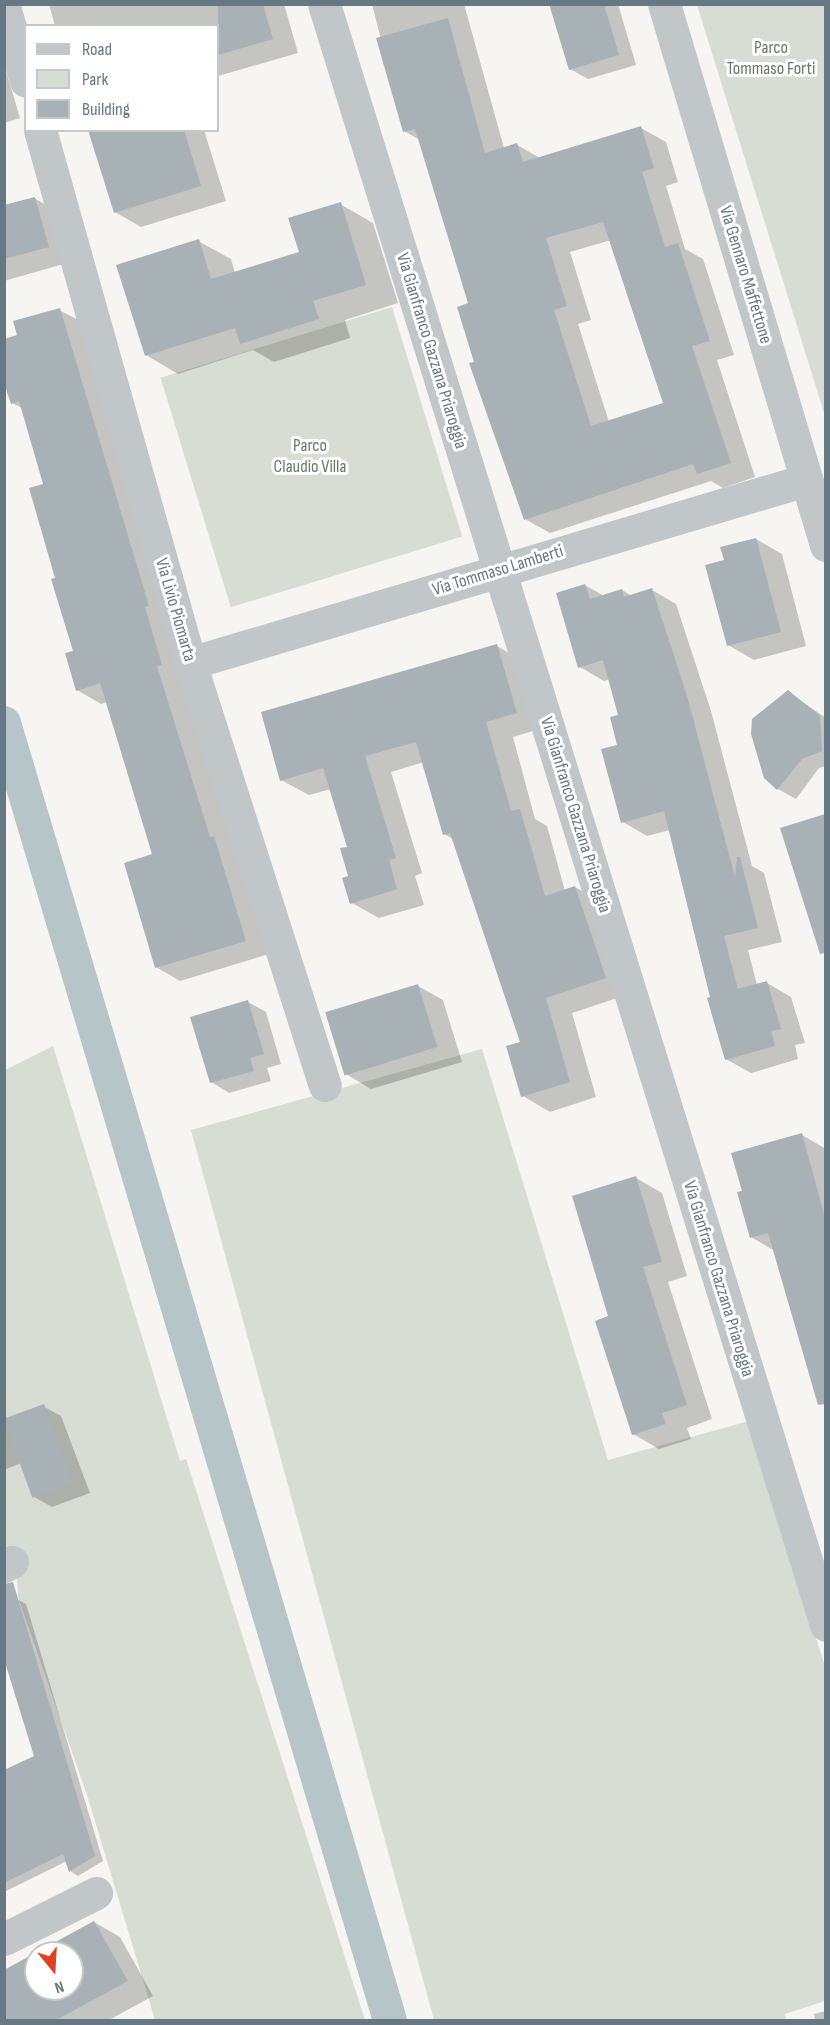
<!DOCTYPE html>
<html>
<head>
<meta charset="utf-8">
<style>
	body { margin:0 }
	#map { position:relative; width:830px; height:2025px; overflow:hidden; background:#f6f5f2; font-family:"Sofia Sans Condensed",sans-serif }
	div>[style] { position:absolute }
	.green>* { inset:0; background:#d7ddd3; transform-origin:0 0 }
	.shadow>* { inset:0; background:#0003 }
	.canal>* { height:34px; margin:-17px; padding:0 17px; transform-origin:17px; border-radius:17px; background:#b6c5c7 }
	.building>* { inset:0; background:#a8b1b5; transform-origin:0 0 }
	.minor>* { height:33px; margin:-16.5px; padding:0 16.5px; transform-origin:16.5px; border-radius:16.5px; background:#c1c6c8 }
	span { translate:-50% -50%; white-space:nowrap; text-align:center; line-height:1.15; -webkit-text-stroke:6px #fff; paint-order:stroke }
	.park-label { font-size:18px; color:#6a7a63 }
	.street-label { font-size:18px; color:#657883 }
	.frame { position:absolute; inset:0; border:6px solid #657883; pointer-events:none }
	.legend { position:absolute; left:24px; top:24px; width:195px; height:108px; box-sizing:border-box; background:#fff; border:2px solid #c1c9cd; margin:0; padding:8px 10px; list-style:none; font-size:18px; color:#657883 }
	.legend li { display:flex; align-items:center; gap:12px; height:30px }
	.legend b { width:30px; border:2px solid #c1c9cd }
	.north { position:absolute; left:24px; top:1941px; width:60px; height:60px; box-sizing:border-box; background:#fff; border:2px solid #c1c9cd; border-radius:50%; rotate:162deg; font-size:16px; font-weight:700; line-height:24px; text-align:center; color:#657883 }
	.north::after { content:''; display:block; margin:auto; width:21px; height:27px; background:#e24025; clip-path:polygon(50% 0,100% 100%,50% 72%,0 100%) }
</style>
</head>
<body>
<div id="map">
	<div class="green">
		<div style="clip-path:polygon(697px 5px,825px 5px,825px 416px)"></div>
		<div style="left:392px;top:307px;width:240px;height:242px;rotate:73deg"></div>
		<div style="clip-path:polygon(53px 1046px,180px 1461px,186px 1459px,365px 2020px,155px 2020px,88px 1798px,18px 1597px,17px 1577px,5px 1575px,5px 1070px)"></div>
		<div style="clip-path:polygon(482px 1049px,608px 1460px,749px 1421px,825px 1667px,825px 2001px,785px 2014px,786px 2020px,434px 2020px,191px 1130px)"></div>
	</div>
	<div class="shadow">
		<div style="clip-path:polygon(49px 4px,284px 4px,298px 53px,218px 76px,218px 26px,55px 26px)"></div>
		<div style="clip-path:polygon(evenodd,372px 4px,464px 4px,504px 148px,517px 145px,540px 158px,641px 128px,666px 142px,678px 182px,666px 186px,685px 249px,703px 259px,734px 355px,717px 360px,755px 477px,723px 488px,711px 481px,550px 533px,525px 519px,476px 363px,470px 304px,420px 140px,404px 131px,372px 4px,611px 240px,664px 404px,609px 422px,578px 324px,591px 320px,570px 252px,611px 240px)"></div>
		<div style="clip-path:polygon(551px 4px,618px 4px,636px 65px,588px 79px,570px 69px)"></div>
		<div style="clip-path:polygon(4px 64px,20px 118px,4px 123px)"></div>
		<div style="clip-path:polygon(89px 130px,204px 130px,226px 201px,141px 227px,115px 212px)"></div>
		<div style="clip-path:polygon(34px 198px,60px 213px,74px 261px,4px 281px,4px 206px)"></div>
		<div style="clip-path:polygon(340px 204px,373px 223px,398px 303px,345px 320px,350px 338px,274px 362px,253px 350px,178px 374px,146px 355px,198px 241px,231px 259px,235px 273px,301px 253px)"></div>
		<div style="clip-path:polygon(59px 310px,84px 323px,269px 954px,180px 981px,156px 967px,154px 855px,107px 702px,101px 704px,77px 690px,75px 652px,57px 579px,45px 485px,22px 408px,12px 403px,19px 336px)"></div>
		<div style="clip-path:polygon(756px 539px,782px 554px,806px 646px,754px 660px,728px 645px,726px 561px)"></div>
		<div style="clip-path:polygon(585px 585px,604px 596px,622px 590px,632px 596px,652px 590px,676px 604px,711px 711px,752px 866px,764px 873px,782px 942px,748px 950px,757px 985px,767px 983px,791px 997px,805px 1043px,795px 1045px,798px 1059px,751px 1073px,726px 1059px,670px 830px,647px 836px,623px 822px,620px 716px,610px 679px,604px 681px,580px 667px)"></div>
		<div style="clip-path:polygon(497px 646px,524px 662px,543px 728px,513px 737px,535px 819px,547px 826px,565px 891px,575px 887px,602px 903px,632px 993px,572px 1013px,596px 1097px,550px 1112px,523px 1096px,521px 1042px,453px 839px,444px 834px,424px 762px,391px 772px,422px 873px,415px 876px,424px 905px,379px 918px,352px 903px,349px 848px,331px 789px,309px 795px,281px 780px)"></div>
		<div style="clip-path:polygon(788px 692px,826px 718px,826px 766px,819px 768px,796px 799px,778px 789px)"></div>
		<div style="clip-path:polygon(826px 816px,826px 944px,782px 829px)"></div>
		<div style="clip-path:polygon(418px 986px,443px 1000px,462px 1062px,371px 1089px,346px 1074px)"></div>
		<div style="clip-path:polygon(248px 1002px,266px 1012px,281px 1064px,267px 1068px,271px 1081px,229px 1093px,211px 1082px)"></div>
		<div style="clip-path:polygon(802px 1135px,826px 1149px,826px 1383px,811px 1374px,775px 1251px,751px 1237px,744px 1192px)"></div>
		<div style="clip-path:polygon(636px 1178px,662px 1193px,687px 1276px,668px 1282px,712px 1419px,687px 1428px,691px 1439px,659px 1449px,633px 1434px)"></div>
		<div style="clip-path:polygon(43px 1406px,61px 1416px,90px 1493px,52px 1507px,34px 1497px,21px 1463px,4px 1470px,4px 1420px)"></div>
		<div style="clip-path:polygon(17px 1599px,26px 1604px,103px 1861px,78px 1876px,70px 1871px,67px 1861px,4px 1892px,4px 1772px,36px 1757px)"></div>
		<div style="clip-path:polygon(94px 1922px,120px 1937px,153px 1996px,109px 2020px,4px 2020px,4px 1972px,36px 1955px,36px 1989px,72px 1989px,72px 1953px,39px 1953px)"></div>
		<div style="clip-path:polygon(826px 2011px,826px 2020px,815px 2020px,814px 2014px)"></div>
	</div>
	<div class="canal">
		<div style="left:4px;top:723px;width:1353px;rotate:73.43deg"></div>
	</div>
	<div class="building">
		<div style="clip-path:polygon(218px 4px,263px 4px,273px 39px,218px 55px)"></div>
		<div style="clip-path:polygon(549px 4px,604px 4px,619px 55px,569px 70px)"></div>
		<div style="clip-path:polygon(evenodd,448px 18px,485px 153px,517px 143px,523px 162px,641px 126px,654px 168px,642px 172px,665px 247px,678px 243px,710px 341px,692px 346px,731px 463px,697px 474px,693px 464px,524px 520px,469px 363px,474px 362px,457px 307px,468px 303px,415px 129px,403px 132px,376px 38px,448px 18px,603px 222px,663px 403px,591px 426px,554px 310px,567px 306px,546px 238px,603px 222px)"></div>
		<div style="clip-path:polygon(88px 130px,184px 130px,201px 186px,114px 213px)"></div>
		<div style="clip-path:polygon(35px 197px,49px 247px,4px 259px,4px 205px)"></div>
		<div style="clip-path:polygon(341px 202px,366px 285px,313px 301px,319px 319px,240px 344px,235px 328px,145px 356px,116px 265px,199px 239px,211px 279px,299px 252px,288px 218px)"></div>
		<div style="clip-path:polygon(60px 308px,149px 606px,145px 607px,162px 665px,157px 666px,210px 837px,214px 836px,246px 941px,155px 968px,124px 863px,152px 854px,100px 683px,76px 691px,65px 653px,73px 651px,51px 579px,55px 578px,29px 488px,43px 484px,19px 401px,11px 404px,4px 383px,4px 339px,17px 335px,13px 321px)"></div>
		<div style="clip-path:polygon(756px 538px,781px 632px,727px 646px,705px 565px,724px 560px,720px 547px)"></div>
		<div style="clip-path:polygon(585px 584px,590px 599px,622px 589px,624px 597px,652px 588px,687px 696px,735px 877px,737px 857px,740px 857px,758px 928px,724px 936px,738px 989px,767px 981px,781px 1029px,771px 1031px,775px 1046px,725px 1060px,707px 998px,710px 997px,664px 811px,621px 823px,601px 749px,617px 745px,610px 717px,618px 715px,603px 660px,578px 668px,556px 593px)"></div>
		<div style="clip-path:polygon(497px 644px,517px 713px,486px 722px,511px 811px,520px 809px,545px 896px,575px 886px,606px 978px,546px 998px,570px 1082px,521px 1097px,506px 1046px,520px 1042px,450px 833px,443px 835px,416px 742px,365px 756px,396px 858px,389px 860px,397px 889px,350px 904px,342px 878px,348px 876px,340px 848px,347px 847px,323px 768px,280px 781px,261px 712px)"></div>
		<div style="clip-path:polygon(788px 690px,820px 716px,822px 751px,802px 759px,777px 790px,764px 778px,751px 734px,752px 719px)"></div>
		<div style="clip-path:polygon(825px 814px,825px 953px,820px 954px,780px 828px)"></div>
		<div style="left:418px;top:984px;width:66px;height:97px;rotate:73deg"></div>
		<div style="clip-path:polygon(248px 1000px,264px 1054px,250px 1058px,254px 1071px,210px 1083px,190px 1017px)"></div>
		<div style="clip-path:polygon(802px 1133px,825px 1218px,825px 1404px,818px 1405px,768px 1233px,750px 1238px,737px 1192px,742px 1191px,731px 1153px)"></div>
		<div style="clip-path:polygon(636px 1176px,662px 1262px,643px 1267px,687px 1405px,662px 1413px,666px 1424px,632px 1435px,595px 1321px,608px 1316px,572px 1196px)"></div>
		<div style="left:44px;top:1404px;width:84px;height:43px;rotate:70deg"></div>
		<div style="clip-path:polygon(13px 1582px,95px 1856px,69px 1872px,63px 1854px,4px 1883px,4px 1770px,34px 1756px,4px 1659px,4px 1584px)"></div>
		<div style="clip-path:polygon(evenodd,94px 1921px,128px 1981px,56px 2020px,4px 2020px,4px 1970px,94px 1921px,36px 1953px,72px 1953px,72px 1989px,36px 1989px,36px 1953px)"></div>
	</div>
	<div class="minor">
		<div style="left:324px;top:4px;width:1697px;rotate:72.79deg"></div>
		<div style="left:664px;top:4px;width:565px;rotate:73.33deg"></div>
		<div style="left:4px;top:7px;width:77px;rotate:73.4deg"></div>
		<div style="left:40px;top:130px;width:554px;rotate:74.28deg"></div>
		<div style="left:190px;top:663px;width:443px;rotate:72.3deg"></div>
		<div style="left:190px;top:663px;width:643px;rotate:-16.55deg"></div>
		<div style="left:4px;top:1566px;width:9px;rotate:-27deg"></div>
		<div style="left:4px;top:1939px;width:103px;rotate:-26.6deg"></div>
	</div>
	<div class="park-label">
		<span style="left:771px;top:59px">Parco<br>Tommaso Forti</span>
		<span style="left:310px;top:457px">Parco<br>Claudio Villa</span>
	</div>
	<div class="street-label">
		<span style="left:745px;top:275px;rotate:73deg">Via Gennaro Maffettone</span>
		<span style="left:431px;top:351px;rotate:73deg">Via Gianfranco Gazzana Priaroggia</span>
		<span style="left:498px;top:571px;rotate:-17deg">Via Tommaso Lamberti</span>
		<span style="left:175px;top:610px;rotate:74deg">Via Livio Piomarta</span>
		<span style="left:575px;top:815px;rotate:73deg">Via Gianfranco Gazzana Priaroggia</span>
		<span style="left:718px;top:1279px;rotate:73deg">Via Gianfranco Gazzana Priaroggia</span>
	</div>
	<div class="frame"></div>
	<ul class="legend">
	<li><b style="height:8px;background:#c1c6c8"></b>Road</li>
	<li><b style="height:16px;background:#d7ddd3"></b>Park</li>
	<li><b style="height:16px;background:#a8b1b5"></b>Building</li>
	</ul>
	<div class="north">N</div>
</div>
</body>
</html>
